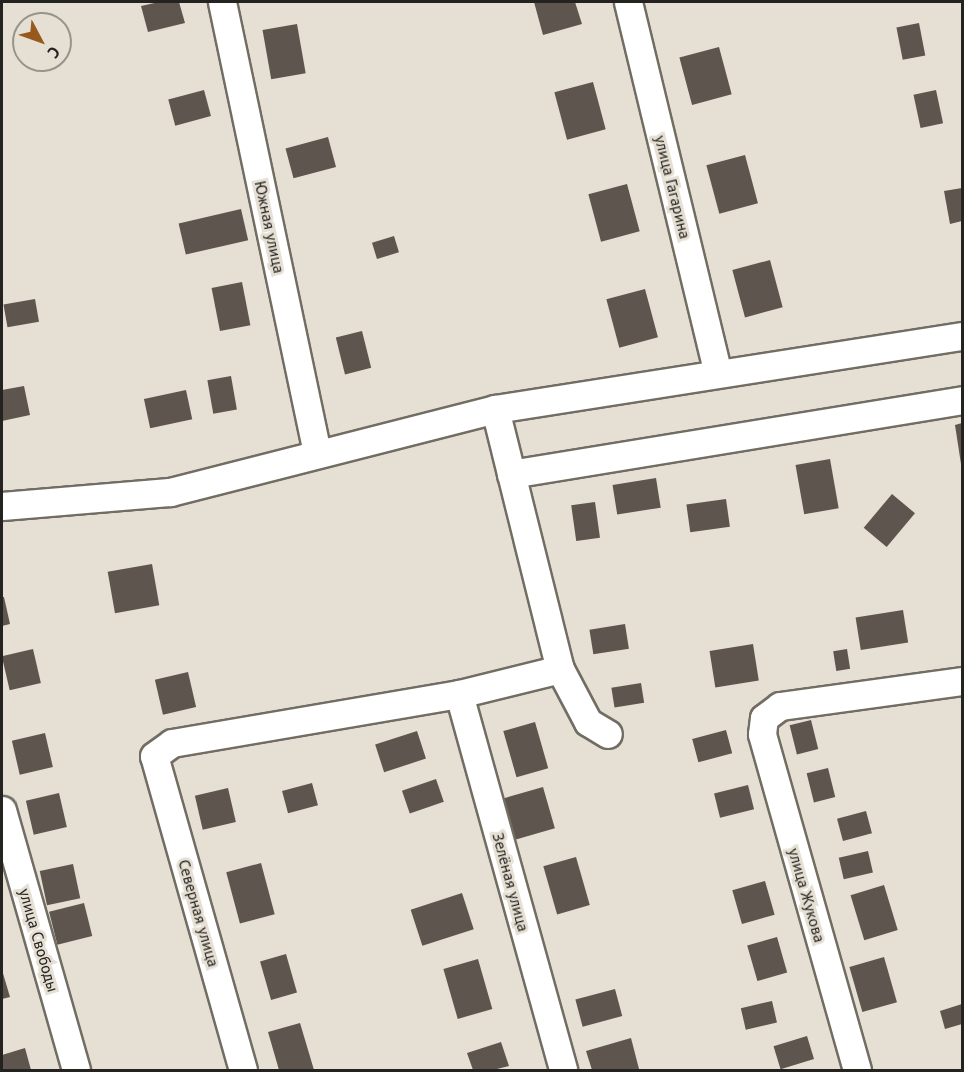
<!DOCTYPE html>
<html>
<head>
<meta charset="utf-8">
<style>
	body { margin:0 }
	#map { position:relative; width:964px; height:1072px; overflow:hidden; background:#e5dfd4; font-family:"PT Sans",sans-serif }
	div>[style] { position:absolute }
	.building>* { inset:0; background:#5e564e; transform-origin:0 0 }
	.roads { filter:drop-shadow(2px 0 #726d63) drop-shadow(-2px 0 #726d63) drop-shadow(0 2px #726d63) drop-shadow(0 -2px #726d63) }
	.minor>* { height:27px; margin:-13.5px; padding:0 13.5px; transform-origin:13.5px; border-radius:13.5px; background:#fff }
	span { translate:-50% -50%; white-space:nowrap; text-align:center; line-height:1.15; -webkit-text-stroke:6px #e5dfd4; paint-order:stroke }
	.street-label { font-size:16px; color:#25231f }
	.frame { position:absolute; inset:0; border:3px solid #25231f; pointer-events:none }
	.north { position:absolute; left:12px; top:12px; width:60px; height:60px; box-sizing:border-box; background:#e5dfd4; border:2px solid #98948c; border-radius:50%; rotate:131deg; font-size:16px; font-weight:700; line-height:24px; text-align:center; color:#25231f }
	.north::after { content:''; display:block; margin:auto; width:21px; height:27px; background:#975a1e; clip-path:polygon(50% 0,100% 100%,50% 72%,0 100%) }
</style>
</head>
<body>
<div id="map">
	<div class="building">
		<div style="clip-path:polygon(159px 2px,179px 2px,185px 23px,148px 32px,141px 6px)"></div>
		<div style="clip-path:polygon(534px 2px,575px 2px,582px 24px,543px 35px)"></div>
		<div style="left:919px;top:23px;width:33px;height:23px;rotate:79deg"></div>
		<div style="left:297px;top:24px;width:50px;height:35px;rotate:80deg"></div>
		<div style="left:719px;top:47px;width:49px;height:41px;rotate:75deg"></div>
		<div style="left:593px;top:82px;width:49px;height:40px;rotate:75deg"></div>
		<div style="left:204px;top:90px;width:27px;height:37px;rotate:75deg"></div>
		<div style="left:936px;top:90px;width:34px;height:23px;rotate:78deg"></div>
		<div style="left:328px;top:137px;width:31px;height:44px;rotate:75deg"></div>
		<div style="left:745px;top:155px;width:50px;height:40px;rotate:75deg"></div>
		<div style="left:627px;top:184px;width:49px;height:40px;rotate:75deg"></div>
		<div style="clip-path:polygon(962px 188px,962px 221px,950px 224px,944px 191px)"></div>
		<div style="left:241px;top:209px;width:32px;height:64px;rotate:77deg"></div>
		<div style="left:394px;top:236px;width:17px;height:23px;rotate:73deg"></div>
		<div style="left:770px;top:260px;width:49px;height:39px;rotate:75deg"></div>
		<div style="left:242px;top:282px;width:44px;height:31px;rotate:79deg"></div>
		<div style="left:645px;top:289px;width:50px;height:40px;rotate:75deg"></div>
		<div style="left:35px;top:299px;width:23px;height:32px;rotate:80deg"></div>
		<div style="left:362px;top:331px;width:38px;height:27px;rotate:76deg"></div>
		<div style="left:231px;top:376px;width:34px;height:24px;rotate:80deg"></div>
		<div style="clip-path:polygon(24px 386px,30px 415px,2px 421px,2px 390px)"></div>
		<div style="left:186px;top:390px;width:30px;height:43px;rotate:78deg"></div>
		<div style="clip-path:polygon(962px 423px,962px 464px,961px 464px,955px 425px)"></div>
		<div style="left:830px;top:459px;width:50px;height:35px;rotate:80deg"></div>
		<div style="left:656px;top:478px;width:30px;height:44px;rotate:81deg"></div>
		<div style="left:892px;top:494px;width:30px;height:44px;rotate:40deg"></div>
		<div style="left:726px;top:499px;width:28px;height:40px;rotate:82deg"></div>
		<div style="left:595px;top:502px;width:36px;height:24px;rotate:82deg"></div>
		<div style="left:152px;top:564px;width:42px;height:45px;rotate:80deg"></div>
		<div style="clip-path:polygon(2px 597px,4px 597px,10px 624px,2px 626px)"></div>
		<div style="left:903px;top:610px;width:33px;height:48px;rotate:81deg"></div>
		<div style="left:625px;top:624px;width:25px;height:36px;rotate:81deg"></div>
		<div style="left:753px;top:644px;width:37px;height:44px;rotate:81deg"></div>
		<div style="left:33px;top:649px;width:35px;height:32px;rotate:77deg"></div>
		<div style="left:847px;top:649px;width:20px;height:14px;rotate:81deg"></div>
		<div style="left:188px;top:672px;width:36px;height:34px;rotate:77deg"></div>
		<div style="left:641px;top:683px;width:20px;height:30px;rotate:81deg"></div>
		<div style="left:811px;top:720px;width:30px;height:22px;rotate:76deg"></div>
		<div style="left:535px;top:722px;width:48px;height:33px;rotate:74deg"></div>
		<div style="left:726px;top:730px;width:24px;height:35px;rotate:75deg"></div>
		<div style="left:417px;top:731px;width:29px;height:44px;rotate:72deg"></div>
		<div style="left:45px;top:733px;width:35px;height:34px;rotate:77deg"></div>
		<div style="left:828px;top:768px;width:30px;height:22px;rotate:76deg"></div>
		<div style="left:436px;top:779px;width:24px;height:36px;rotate:71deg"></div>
		<div style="left:312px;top:783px;width:23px;height:31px;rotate:75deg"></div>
		<div style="left:748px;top:785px;width:25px;height:35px;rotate:76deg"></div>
		<div style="left:543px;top:787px;width:43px;height:44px;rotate:74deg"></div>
		<div style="left:228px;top:788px;width:35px;height:34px;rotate:77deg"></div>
		<div style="left:59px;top:793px;width:35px;height:34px;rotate:77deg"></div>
		<div style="left:866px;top:811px;width:23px;height:30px;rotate:75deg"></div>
		<div style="left:868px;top:851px;width:22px;height:30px;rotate:77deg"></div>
		<div style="left:576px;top:857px;width:50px;height:34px;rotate:74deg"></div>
		<div style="left:261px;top:863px;width:53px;height:36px;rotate:75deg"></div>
		<div style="left:73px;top:864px;width:35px;height:34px;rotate:78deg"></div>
		<div style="left:765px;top:881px;width:35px;height:34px;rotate:74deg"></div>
		<div style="left:884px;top:885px;width:47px;height:35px;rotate:73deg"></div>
		<div style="left:462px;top:893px;width:38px;height:54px;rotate:72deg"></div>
		<div style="left:84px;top:903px;width:34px;height:36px;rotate:76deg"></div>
		<div style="left:777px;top:937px;width:37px;height:31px;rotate:74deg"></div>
		<div style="left:286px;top:954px;width:40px;height:27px;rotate:74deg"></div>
		<div style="left:884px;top:957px;width:47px;height:36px;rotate:74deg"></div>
		<div style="left:478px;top:959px;width:52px;height:36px;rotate:74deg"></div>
		<div style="clip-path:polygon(2px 970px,10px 997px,2px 999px)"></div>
		<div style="left:615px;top:989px;width:28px;height:41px;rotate:75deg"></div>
		<div style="left:772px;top:1001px;width:22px;height:32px;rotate:77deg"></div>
		<div style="clip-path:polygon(962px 1004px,962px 1024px,945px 1029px,940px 1011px)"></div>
		<div style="clip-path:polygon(300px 1023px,314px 1070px,279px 1070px,268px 1032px)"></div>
		<div style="left:807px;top:1036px;width:24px;height:35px;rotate:73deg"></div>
		<div style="clip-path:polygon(631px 1038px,639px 1069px,592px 1070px,586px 1051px)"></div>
		<div style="clip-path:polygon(501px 1042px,509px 1066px,493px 1070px,473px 1070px,467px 1053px)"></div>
		<div style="clip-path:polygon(25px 1048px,31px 1070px,2px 1070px,2px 1055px)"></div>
	</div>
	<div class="roads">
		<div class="minor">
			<div style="left:222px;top:2px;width:461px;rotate:78.1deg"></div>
			<div style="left:628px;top:2px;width:382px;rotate:76.4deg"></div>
			<div style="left:495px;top:409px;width:268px;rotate:76deg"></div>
			<div style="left:560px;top:669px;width:60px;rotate:62.2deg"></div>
			<div style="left:588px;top:722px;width:23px;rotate:31deg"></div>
			<div style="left:511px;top:474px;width:457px;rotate:-9.3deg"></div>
			<div style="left:2px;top:506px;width:169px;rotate:-4.8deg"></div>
			<div style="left:170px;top:492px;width:335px;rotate:-14.3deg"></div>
			<div style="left:495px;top:409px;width:473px;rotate:-8.9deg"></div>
			<div style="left:459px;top:694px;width:390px;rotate:74.5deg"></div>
			<div style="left:2px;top:810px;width:270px;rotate:74.1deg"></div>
			<div style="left:243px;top:1070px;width:326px;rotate:-105.8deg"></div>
			<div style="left:154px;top:756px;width:22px;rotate:-36deg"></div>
			<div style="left:172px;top:743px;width:291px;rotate:-9.7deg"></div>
			<div style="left:459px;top:694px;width:104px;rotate:-13.9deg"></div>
			<div style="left:857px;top:1070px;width:349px;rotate:-105.8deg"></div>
			<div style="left:762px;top:734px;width:16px;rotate:-83deg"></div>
			<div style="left:764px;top:718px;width:20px;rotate:-37deg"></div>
			<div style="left:780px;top:706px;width:184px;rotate:-7.8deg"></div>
		</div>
	</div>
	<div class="street-label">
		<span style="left:673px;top:187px;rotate:76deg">улица Гагарина</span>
		<span style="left:270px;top:227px;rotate:78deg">Южная улица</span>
		<span style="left:511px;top:882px;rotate:75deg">Зелёная улица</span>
		<span style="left:807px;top:895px;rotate:74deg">улица Жукова</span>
		<span style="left:199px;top:913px;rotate:74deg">Северная улица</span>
		<span style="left:39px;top:940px;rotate:74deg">улица Свободы</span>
	</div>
	<div class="frame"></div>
	<div class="north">С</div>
</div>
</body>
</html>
